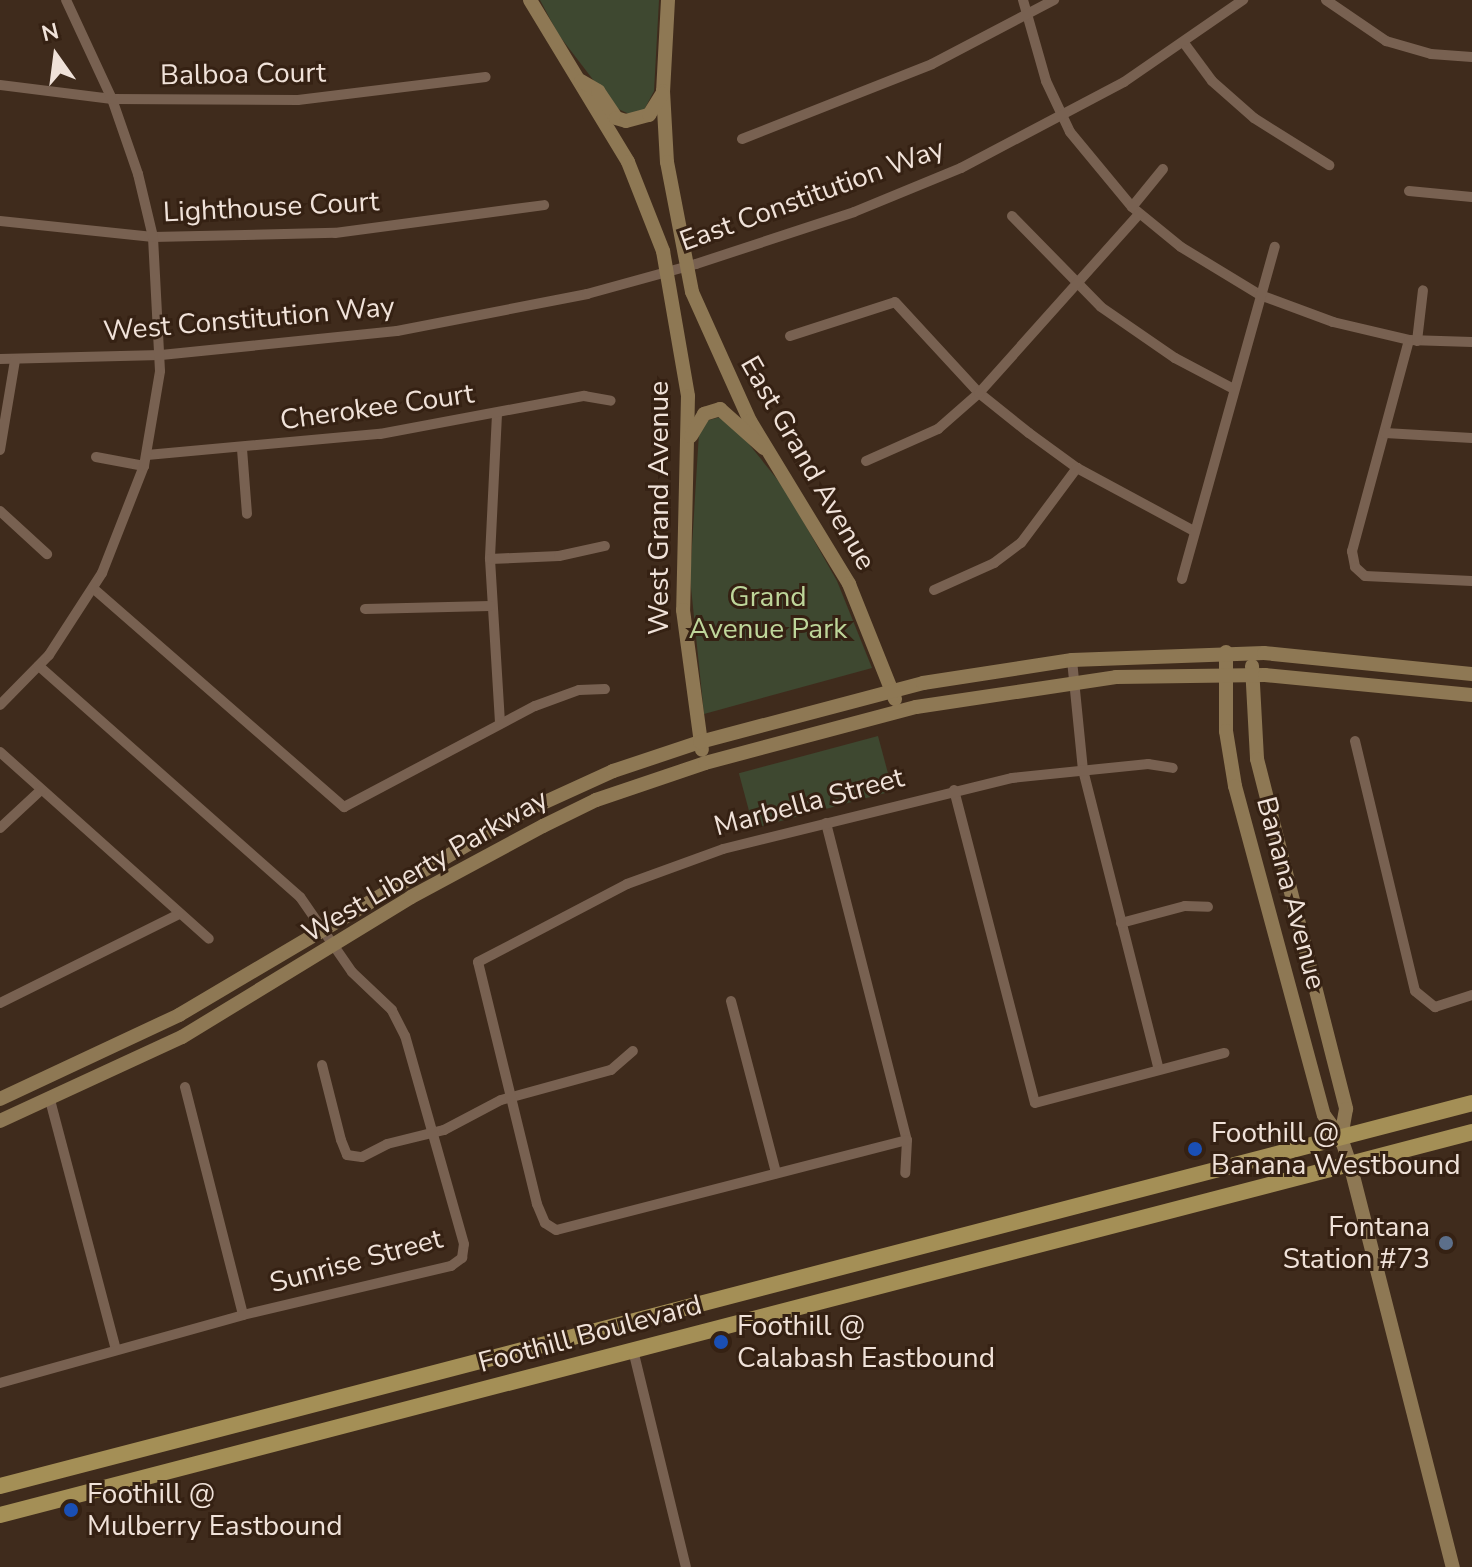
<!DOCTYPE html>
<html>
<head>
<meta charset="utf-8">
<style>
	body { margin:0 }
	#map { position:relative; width:1472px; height:1567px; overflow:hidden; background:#3f2b1c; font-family:"Nunito Sans",sans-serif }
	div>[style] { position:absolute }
	.green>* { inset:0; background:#3e4830; transform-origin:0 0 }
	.street>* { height:10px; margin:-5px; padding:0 5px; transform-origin:5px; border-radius:5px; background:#786151 }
	.secondary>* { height:14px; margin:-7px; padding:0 7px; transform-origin:7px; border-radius:7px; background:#8e7854 }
	.primary>* { height:16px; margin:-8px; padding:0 8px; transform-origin:8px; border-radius:8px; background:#a48f56 }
	.dots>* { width:22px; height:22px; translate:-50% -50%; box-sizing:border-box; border:4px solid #352113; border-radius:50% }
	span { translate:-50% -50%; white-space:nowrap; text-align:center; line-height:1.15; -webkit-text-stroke:6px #352113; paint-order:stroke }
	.street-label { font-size:28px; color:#f0e2d9 }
	.park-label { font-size:28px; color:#bed69a }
	.poi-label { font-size:28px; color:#f0e2d9 }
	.left { translate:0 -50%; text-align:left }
	.right { translate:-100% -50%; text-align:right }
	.north { position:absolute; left:16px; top:16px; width:80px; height:80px; -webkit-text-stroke:6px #352113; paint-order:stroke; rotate:346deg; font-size:22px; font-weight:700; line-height:32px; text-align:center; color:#f0e2d9 }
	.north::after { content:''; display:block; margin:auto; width:28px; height:36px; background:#f0e2d9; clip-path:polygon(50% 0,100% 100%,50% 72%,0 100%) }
</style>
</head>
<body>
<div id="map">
	<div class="green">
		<div style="clip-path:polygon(540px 0,659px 0,654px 91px,644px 110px,629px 114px,614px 107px,558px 34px)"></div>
		<div style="clip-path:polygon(720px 417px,740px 433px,785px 489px,837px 581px,872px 668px,704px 714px,690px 578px,699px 433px,706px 421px)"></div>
		<div style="left:878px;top:736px;width:57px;height:144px;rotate:75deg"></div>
	</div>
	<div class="street">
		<div style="left:1023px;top:0;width:84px;rotate:74.1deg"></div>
		<div style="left:1046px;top:81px;width:56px;rotate:64.8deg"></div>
		<div style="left:1070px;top:132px;width:97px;rotate:50.4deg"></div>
		<div style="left:1132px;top:207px;width:63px;rotate:39.2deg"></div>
		<div style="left:1181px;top:247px;width:92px;rotate:31.3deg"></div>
		<div style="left:1260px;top:295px;width:78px;rotate:20.3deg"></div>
		<div style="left:1333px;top:322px;width:78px;rotate:13.3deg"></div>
		<div style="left:1409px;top:340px;width:63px;rotate:1.8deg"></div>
		<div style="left:1326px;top:0;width:73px;rotate:34.3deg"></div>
		<div style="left:1386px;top:41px;width:47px;rotate:16.1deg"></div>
		<div style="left:1431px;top:54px;width:41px;rotate:4.2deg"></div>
		<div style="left:1184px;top:43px;width:47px;rotate:53.6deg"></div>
		<div style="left:1212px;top:81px;width:56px;rotate:41.4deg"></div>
		<div style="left:1254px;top:118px;width:89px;rotate:32.1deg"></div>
		<div style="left:0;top:85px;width:113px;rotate:7.1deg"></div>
		<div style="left:112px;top:99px;width:186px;rotate:0.3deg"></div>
		<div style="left:298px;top:100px;width:189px;rotate:-7deg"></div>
		<div style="left:742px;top:139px;width:204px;rotate:-21.5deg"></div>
		<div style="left:932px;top:64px;width:138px;rotate:-27.7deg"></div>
		<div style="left:1409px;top:191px;width:63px;rotate:5.4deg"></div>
		<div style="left:1132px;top:207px;width:49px;rotate:-50.8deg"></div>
		<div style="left:1012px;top:216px;width:127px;rotate:45.6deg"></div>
		<div style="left:1101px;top:307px;width:90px;rotate:34.6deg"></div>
		<div style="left:1175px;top:358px;width:64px;rotate:27.8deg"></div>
		<div style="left:0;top:221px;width:154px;rotate:6deg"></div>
		<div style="left:153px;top:237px;width:182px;rotate:-1.3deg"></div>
		<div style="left:335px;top:233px;width:211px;rotate:-7.6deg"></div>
		<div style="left:790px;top:336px;width:110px;rotate:-17.9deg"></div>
		<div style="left:895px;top:302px;width:124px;rotate:47.3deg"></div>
		<div style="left:979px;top:393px;width:64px;rotate:38.7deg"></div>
		<div style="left:1029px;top:433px;width:59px;rotate:36.1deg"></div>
		<div style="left:1077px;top:468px;width:133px;rotate:28.3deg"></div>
		<div style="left:1409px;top:340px;width:219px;rotate:105.1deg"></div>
		<div style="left:1352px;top:551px;width:16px;rotate:79deg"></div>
		<div style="left:1355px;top:567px;width:13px;rotate:42deg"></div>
		<div style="left:1365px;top:576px;width:107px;rotate:2.7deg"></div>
		<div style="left:1417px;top:341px;width:51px;rotate:-83.3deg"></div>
		<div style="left:0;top:359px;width:161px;rotate:-1.4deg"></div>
		<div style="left:161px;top:355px;width:237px;rotate:-5.8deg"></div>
		<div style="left:397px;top:331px;width:194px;rotate:-11deg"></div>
		<div style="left:587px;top:294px;width:113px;rotate:-15.4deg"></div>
		<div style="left:696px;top:264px;width:166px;rotate:-18.2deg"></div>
		<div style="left:854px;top:212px;width:116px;rotate:-22.4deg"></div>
		<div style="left:961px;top:168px;width:184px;rotate:-27.8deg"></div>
		<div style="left:1124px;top:82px;width:145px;rotate:-34.6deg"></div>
		<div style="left:497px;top:414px;width:145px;rotate:92.8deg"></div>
		<div style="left:490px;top:559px;width:164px;rotate:86.5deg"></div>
		<div style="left:1385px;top:433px;width:87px;rotate:3.3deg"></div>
		<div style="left:242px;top:449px;width:65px;rotate:85.6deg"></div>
		<div style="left:0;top:450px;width:91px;rotate:-80.5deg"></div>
		<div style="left:147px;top:455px;width:234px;rotate:-5.2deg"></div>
		<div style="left:380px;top:434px;width:208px;rotate:-10.6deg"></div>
		<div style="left:584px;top:396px;width:27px;rotate:10deg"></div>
		<div style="left:96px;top:457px;width:49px;rotate:10.6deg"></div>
		<div style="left:866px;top:461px;width:79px;rotate:-24deg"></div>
		<div style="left:938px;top:429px;width:55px;rotate:-41.3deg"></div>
		<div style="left:979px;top:393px;width:240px;rotate:-48.2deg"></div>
		<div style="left:0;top:511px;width:64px;rotate:42.5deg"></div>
		<div style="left:490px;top:559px;width:69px;rotate:-2.5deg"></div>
		<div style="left:559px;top:556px;width:47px;rotate:-12.3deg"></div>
		<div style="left:1182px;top:579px;width:345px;rotate:-74.4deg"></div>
		<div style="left:94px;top:589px;width:332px;rotate:41.1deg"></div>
		<div style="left:344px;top:807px;width:216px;rotate:-27.9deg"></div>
		<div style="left:535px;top:706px;width:47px;rotate:-20deg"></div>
		<div style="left:579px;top:690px;width:26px;rotate:-2deg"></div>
		<div style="left:934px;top:590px;width:66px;rotate:-24.2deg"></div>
		<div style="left:994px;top:563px;width:34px;rotate:-37deg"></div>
		<div style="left:1021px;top:543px;width:94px;rotate:-53.3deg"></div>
		<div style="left:365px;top:609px;width:125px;rotate:-1.4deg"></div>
		<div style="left:1072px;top:660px;width:111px;rotate:84.3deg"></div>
		<div style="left:1083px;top:770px;width:309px;rotate:75.8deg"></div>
		<div style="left:0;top:705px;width:70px;rotate:-45.6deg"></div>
		<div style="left:49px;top:655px;width:98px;rotate:-57.1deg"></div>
		<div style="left:102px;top:573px;width:115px;rotate:-68.6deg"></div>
		<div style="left:144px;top:466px;width:96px;rotate:-80.4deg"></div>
		<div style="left:160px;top:371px;width:134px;rotate:-93deg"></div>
		<div style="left:153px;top:237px;width:65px;rotate:-103.4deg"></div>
		<div style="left:138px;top:174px;width:79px;rotate:-109.1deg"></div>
		<div style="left:112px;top:99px;width:109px;rotate:-114.9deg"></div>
		<div style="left:1355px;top:741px;width:257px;rotate:76.5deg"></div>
		<div style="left:1415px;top:991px;width:26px;rotate:39deg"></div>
		<div style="left:1435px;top:1007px;width:39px;rotate:-18deg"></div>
		<div style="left:0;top:752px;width:280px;rotate:41.8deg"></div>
		<div style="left:954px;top:790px;width:323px;rotate:75.5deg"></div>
		<div style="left:1035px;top:1103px;width:196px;rotate:-14.8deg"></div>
		<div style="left:826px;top:823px;width:327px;rotate:75.7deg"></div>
		<div style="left:907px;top:1140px;width:33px;rotate:93deg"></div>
		<div style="left:0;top:828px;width:56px;rotate:-42.8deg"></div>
		<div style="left:1121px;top:923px;width:66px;rotate:-14.9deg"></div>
		<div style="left:1185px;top:906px;width:23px;rotate:2deg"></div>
		<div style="left:731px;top:1001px;width:178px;rotate:75.3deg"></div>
		<div style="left:0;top:1003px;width:200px;rotate:-26.4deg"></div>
		<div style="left:322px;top:1065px;width:77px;rotate:75.8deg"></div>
		<div style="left:341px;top:1140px;width:16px;rotate:68deg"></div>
		<div style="left:347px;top:1155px;width:15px;rotate:8deg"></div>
		<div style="left:362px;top:1157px;width:28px;rotate:-27deg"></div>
		<div style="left:387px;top:1144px;width:59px;rotate:-13.8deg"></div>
		<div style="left:444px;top:1130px;width:64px;rotate:-27.8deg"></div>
		<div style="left:501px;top:1100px;width:114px;rotate:-15.3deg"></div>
		<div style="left:611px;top:1070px;width:29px;rotate:-41deg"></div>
		<div style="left:185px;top:1087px;width:235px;rotate:75.7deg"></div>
		<div style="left:50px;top:1100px;width:258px;rotate:75.2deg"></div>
		<div style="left:907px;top:1140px;width:362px;rotate:165.6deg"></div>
		<div style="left:556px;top:1230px;width:13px;rotate:-148deg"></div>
		<div style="left:545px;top:1223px;width:21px;rotate:-113deg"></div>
		<div style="left:537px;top:1204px;width:249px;rotate:-103.7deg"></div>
		<div style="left:478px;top:962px;width:168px;rotate:-27.6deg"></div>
		<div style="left:627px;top:884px;width:102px;rotate:-20deg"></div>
		<div style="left:723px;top:849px;width:298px;rotate:-13.8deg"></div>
		<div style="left:1012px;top:778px;width:137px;rotate:-5.9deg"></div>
		<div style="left:1148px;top:764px;width:25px;rotate:9deg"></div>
		<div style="left:633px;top:1350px;width:223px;rotate:76.3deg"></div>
		<div style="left:0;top:1383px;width:252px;rotate:-15.6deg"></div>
		<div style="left:243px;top:1315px;width:214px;rotate:-13.3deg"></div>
		<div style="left:451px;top:1266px;width:14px;rotate:-36deg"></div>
		<div style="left:462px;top:1258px;width:14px;rotate:-82deg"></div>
		<div style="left:464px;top:1244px;width:216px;rotate:-105.8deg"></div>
		<div style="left:405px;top:1036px;width:29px;rotate:-117deg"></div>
		<div style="left:392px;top:1010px;width:55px;rotate:-136.5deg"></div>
		<div style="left:352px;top:972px;width:91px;rotate:-124.7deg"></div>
		<div style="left:300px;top:897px;width:349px;rotate:-138.5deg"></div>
	</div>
	<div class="secondary">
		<div style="left:530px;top:0;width:189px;rotate:58.8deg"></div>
		<div style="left:628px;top:162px;width:96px;rotate:68.5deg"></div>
		<div style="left:663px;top:251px;width:147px;rotate:80.2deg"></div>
		<div style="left:688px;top:396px;width:214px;rotate:91.3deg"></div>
		<div style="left:683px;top:610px;width:141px;rotate:82.3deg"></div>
		<div style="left:668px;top:0;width:91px;rotate:93.1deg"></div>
		<div style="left:663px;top:91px;width:71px;rotate:86.8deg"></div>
		<div style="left:667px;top:162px;width:132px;rotate:79.1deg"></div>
		<div style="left:692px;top:292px;width:141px;rotate:65.8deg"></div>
		<div style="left:750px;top:421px;width:191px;rotate:58.7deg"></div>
		<div style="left:849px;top:584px;width:124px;rotate:68.2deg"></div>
		<div style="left:581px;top:81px;width:20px;rotate:30deg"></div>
		<div style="left:598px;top:91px;width:32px;rotate:56deg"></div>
		<div style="left:616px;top:118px;width:10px;rotate:17deg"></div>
		<div style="left:626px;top:121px;width:24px;rotate:-15deg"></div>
		<div style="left:649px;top:115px;width:25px;rotate:-58deg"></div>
		<div style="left:691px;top:436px;width:26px;rotate:-59deg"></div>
		<div style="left:704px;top:414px;width:17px;rotate:-17deg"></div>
		<div style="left:720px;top:409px;width:59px;rotate:41.6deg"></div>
		<div style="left:1226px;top:652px;width:79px;rotate:90deg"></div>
		<div style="left:1226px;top:731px;width:56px;rotate:80.7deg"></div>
		<div style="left:1235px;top:786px;width:341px;rotate:74.9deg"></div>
		<div style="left:1324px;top:1115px;width:29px;rotate:54deg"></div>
		<div style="left:1341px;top:1138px;width:28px;rotate:71deg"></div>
		<div style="left:1350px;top:1164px;width:416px;rotate:75.7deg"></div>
		<div style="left:1252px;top:666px;width:93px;rotate:86.9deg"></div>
		<div style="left:1257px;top:759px;width:361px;rotate:75.7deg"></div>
		<div style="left:1346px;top:1109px;width:29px;rotate:100deg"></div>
		<div style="left:0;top:1099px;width:198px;rotate:-25.1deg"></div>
		<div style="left:179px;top:1015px;width:397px;rotate:-30.6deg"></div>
		<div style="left:521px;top:813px;width:101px;rotate:-24.5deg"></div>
		<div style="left:613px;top:771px;width:92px;rotate:-18.4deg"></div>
		<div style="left:700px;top:742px;width:231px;rotate:-14.8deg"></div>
		<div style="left:923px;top:683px;width:151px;rotate:-8.8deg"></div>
		<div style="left:1072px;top:660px;width:192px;rotate:-2.1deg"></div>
		<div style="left:1264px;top:653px;width:209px;rotate:5.8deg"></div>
		<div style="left:0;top:1121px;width:200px;rotate:-24.8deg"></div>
		<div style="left:182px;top:1037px;width:268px;rotate:-31.4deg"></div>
		<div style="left:411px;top:897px;width:150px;rotate:-28.3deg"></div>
		<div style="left:543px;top:826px;width:59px;rotate:-26.1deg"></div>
		<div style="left:596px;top:800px;width:115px;rotate:-18.7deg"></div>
		<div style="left:705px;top:763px;width:218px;rotate:-14.9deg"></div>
		<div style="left:916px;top:707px;width:202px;rotate:-8.5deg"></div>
		<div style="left:1116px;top:677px;width:149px;rotate:-0.8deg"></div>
		<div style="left:1265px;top:675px;width:208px;rotate:5.5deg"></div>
	</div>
	<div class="primary">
		<div style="left:0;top:1486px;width:1521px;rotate:-14.58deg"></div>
		<div style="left:0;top:1515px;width:1521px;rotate:-14.58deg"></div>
	</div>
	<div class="dots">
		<div style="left:1195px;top:1149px;background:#1a4fb4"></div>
		<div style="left:1446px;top:1243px;background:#5c6f8a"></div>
		<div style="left:721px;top:1342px;background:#1a4fb4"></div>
		<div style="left:71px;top:1510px;background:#1a4fb4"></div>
	</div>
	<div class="street-label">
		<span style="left:243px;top:74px;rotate:-1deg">Balboa Court</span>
		<span style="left:812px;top:195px;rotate:-20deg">East Constitution Way</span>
		<span style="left:271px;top:207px;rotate:-3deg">Lighthouse Court</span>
		<span style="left:249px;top:319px;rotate:-5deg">West Constitution Way</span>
		<span style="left:377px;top:407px;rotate:-8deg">Cherokee Court</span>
		<span style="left:808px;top:463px;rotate:60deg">East Grand Avenue</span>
		<span style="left:659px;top:508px;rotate:-90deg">West Grand Avenue</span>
		<span style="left:809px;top:802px;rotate:-15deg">Marbella Street</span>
		<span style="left:425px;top:866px;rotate:-30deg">West Liberty Parkway</span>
		<span style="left:1291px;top:893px;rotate:75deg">Banana Avenue</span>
		<span style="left:356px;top:1261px;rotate:-15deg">Sunrise Street</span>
		<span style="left:590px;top:1334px;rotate:-15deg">Foothill Boulevard</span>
	</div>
	<div class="park-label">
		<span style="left:768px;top:613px">Grand<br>Avenue Park</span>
	</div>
	<div class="poi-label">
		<span class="left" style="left:1211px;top:1149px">Foothill @<br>Banana Westbound</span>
		<span class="right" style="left:1430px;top:1243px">Fontana<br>Station #73</span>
		<span class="left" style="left:737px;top:1342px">Foothill @<br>Calabash Eastbound</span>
		<span class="left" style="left:87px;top:1510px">Foothill @<br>Mulberry Eastbound</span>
	</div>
	<div class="north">N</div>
</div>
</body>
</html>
